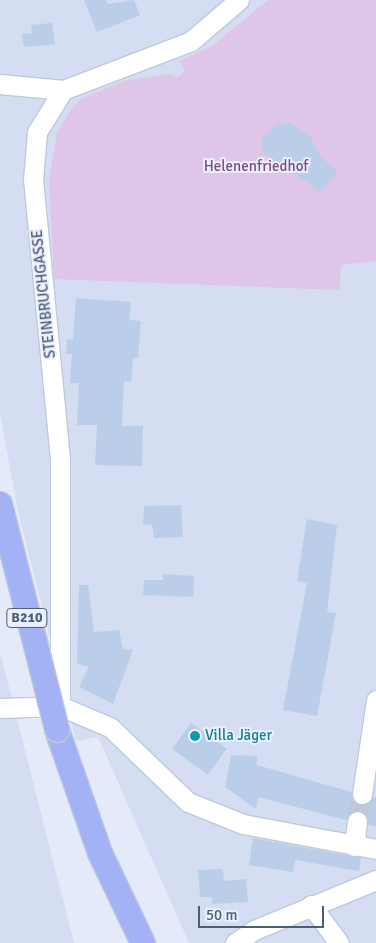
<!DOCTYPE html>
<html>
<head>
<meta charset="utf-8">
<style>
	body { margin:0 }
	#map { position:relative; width:376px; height:943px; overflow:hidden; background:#e5eafb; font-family:Signika,sans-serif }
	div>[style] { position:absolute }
	.residential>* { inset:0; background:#d4ddf2 }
	.green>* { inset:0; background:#dfc5e7 }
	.building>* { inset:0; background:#bacee9; transform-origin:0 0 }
	.minor-tunnel>* { height:19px; margin-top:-9.5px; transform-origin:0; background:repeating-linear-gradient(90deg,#bfc7d9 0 19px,transparent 0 28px) }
	.roads { filter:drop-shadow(1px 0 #bec9dc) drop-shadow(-1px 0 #bec9dc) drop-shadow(0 1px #bec9dc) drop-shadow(0 -1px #bec9dc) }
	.minor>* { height:19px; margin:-9.5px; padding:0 9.5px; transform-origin:9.5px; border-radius:9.5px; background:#fff }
	.major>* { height:24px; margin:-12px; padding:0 12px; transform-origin:12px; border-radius:12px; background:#a3b2f4 }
	.bridges { filter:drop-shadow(1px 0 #c6cbd2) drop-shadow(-1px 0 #c6cbd2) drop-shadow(0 1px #c6cbd2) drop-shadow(0 -1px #c6cbd2) }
	.major-bridge>* { height:24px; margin:-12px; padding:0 12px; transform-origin:12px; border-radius:12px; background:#a3b2f4 }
	.dots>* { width:14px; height:14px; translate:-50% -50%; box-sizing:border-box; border:2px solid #ebeffe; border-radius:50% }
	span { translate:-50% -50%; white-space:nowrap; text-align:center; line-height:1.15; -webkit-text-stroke:4px #ebeffe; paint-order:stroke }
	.shield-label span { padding:1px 4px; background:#ebeffe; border:1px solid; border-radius:4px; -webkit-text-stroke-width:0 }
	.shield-label { font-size:14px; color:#4c5e72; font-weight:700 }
	.park-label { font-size:15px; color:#7c4b82 }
	.street-label { font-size:15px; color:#4c5e72 }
	.culture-label { font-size:15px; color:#0d838f }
	.left { translate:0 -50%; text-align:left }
	.scale { position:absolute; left:198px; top:906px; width:126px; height:22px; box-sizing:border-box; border:2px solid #4c5e72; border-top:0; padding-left:6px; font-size:15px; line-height:18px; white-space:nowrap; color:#4c5e72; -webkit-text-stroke:4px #ebeffe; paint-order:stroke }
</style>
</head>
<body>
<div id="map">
	<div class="residential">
		<div style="clip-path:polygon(0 0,376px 0,376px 943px,189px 943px,98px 737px,76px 741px,19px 516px,0 414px)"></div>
		<div style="clip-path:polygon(0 652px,74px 943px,0 943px)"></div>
	</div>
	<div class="green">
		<div style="clip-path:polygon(268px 0,376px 0,376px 261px,341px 265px,340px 290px,54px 279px,49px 178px,57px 133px,72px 108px,82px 98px,127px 80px,170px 74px,177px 78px,185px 71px,179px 61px,212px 46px)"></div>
	</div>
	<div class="building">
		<div style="clip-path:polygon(84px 0,106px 0,108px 4px,134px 0,140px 15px,97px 32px)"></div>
		<div style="clip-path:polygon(52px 23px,55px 44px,24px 47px,22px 34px,32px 33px,31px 25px)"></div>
		<div style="clip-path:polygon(290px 123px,310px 136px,321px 157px,338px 172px,321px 192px,263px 153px,262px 139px,276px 124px)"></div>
		<div style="clip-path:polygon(76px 298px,131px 302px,129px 320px,141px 321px,138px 358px,133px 358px,131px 382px,124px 381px,122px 426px,143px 426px,142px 466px,95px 465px,97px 425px,77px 425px,79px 383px,70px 383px,72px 354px,66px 354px,67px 339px,73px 340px)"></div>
		<div style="clip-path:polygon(181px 505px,183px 537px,154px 538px,152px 524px,143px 525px,144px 506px)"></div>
		<div style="clip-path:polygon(307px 519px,337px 525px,327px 612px,336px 613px,317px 716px,283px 710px,307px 583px,297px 581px)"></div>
		<div style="clip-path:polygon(163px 574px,194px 576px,193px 597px,143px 595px,144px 580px,163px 580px)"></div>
		<div style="clip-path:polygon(79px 585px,88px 585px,94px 632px,119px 630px,123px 649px,133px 650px,113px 704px,79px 687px,89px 667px,77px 664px)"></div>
		<div style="left:191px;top:723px;width:44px;height:32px;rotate:36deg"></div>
		<div style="clip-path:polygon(231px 755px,257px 756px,257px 765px,351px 792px,360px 805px,376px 797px,376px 827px,368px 824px,367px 816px,359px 810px,346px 820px,258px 797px,256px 809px,225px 787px)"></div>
		<div style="clip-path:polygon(253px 838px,361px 858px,359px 871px,295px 860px,293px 872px,249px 865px)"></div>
		<div style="clip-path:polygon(223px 869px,224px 881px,246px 879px,248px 902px,212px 904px,212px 897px,200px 897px,198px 870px)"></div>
	</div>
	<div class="minor-tunnel">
		<div style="left:357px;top:821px;width:27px;rotate:-80deg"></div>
	</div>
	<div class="roads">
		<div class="minor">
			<div style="left:0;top:84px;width:63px;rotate:5.4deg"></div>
			<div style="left:60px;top:706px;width:247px;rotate:-90deg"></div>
			<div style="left:60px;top:459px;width:280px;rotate:-95.5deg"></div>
			<div style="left:33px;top:180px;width:48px;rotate:-85.2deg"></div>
			<div style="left:37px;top:132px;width:49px;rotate:-58.2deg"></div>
			<div style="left:63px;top:90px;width:137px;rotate:-20.9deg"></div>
			<div style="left:191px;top:41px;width:63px;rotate:-40.5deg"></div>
			<div style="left:0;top:708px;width:60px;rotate:-1.9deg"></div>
			<div style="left:60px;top:706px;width:54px;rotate:22.8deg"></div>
			<div style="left:110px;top:727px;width:108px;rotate:43.9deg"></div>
			<div style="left:188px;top:802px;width:59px;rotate:21.8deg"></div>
			<div style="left:243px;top:824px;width:135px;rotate:10.6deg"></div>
			<div style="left:362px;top:794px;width:95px;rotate:-81.5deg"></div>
			<div style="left:354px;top:846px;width:25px;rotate:-83deg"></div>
			<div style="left:311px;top:905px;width:47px;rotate:53.6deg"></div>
			<div style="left:235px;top:943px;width:23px;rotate:-34deg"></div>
			<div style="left:254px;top:930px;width:132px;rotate:-22.3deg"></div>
		</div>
		<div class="major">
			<div style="left:57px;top:730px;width:130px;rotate:70.7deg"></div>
			<div style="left:100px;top:853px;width:100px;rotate:64.5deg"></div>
		</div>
	</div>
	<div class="bridges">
		<div class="major-bridge">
			<div style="left:0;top:504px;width:233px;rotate:75.8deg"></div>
		</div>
	</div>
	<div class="dots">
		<div style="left:195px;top:736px;background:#0f9aa8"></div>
	</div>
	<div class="shield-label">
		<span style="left:27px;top:618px">B210</span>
	</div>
	<div class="park-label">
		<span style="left:256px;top:167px">Helenenfriedhof</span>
	</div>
	<div class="street-label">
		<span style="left:44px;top:294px;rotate:-96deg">STEINBRUCHGASSE</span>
	</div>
	<div class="culture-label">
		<span class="left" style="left:205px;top:736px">Villa Jäger</span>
	</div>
	<div class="scale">50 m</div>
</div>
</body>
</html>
